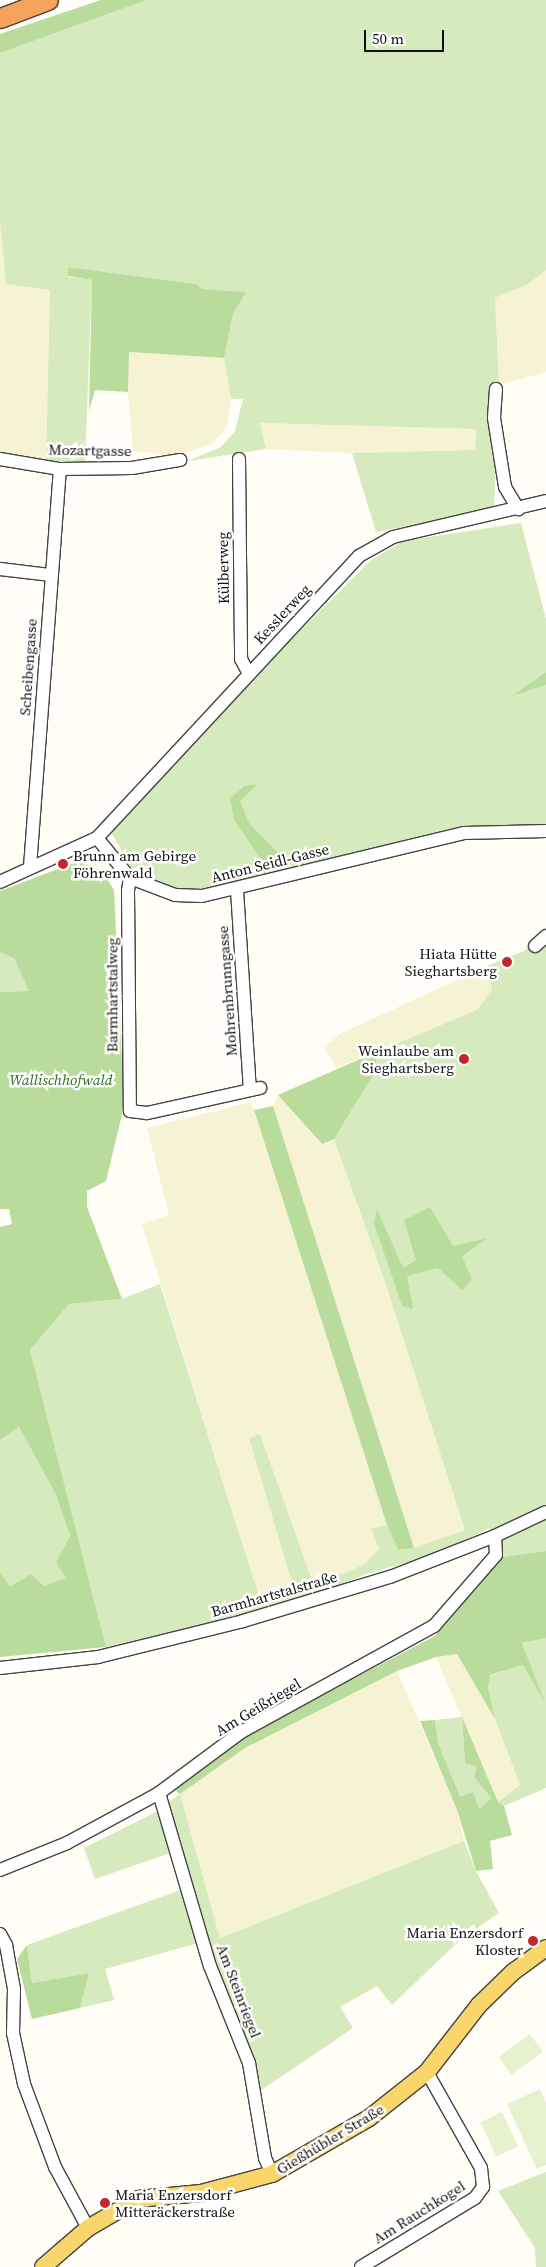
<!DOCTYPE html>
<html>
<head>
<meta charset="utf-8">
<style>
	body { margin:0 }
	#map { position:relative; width:546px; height:2267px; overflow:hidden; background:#fffdf5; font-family:"Source Serif 4",serif }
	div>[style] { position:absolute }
	.farmland>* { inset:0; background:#f6f3d4 }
	.green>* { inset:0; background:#d5ebbd }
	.forest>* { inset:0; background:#b9dc9c }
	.pitch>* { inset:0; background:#e6f2cf; transform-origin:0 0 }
	.roads { filter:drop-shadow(1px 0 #444) drop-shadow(-1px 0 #444) drop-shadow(0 1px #444) drop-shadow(0 -1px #444) }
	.minor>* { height:12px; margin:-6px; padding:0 6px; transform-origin:6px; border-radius:6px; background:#fff }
	.major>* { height:16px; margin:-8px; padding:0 8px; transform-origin:8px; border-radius:8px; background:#f9d66b }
	.highway>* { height:19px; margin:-9.5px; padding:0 9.5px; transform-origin:9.5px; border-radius:9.5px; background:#f5a25d }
	.dots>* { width:14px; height:14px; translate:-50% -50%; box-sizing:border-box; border:2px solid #fff; border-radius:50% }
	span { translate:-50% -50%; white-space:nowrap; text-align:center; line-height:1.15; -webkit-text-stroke:5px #fff; paint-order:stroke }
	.street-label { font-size:15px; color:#111 }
	.poi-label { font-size:15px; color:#111 }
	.left { translate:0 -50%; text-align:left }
	.right { translate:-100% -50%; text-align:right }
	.park-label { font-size:15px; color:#2f6b1f; font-style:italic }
	.scale { position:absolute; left:364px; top:30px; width:80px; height:22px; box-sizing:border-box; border:2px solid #111; border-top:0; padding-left:6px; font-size:15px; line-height:18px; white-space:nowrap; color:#111; -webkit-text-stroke:4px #fff; paint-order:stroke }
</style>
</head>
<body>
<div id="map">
	<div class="farmland">
		<div style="clip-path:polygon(0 222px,6px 284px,50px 290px,46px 461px,0 455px)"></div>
		<div style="clip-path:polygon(546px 270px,546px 372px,499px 385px,495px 298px,528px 284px)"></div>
		<div style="clip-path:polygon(129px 352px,224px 358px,231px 399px,227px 426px,213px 443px,177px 456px,133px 451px,128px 392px)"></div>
		<div style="clip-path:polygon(259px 423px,476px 429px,475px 450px,352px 453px,266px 449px)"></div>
		<div style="clip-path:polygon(487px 966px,492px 989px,477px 1010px,336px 1068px,324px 1047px,340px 1034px)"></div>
		<div style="clip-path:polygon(278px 1095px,321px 1144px,334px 1139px,384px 1279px,465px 1530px,414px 1548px,273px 1106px)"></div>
		<div style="clip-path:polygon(251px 1102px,387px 1525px,372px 1528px,379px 1549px,363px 1565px,314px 1586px,260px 1434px,249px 1438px,293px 1587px,259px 1596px,142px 1224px,169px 1215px,147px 1128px)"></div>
		<div style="clip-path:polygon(457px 1654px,495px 1719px,520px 1785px,498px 1802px,436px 1657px)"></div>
		<div style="clip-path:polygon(397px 1671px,457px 1810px,464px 1841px,220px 1938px,180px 1794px,245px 1748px)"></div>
	</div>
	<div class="green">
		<div style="clip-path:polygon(147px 0,546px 0,546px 270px,528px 284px,495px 298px,499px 385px,494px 509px,376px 532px,352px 453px,475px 450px,476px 429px,260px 423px,266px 449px,188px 461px,221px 447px,235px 431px,243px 399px,231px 399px,224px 358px,233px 314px,245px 292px,202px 289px,197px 284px,69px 267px,68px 277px,92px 280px,85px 462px,46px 461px,50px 290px,6px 284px,0 222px,0 53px)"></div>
		<div style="clip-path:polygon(521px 523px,546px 619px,546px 672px,514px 695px,546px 685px,546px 824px,454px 828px,203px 891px,168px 887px,132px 868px,110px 831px,256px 675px,370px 561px,403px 541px)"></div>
		<div style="clip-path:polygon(546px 937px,546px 1551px,502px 1557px,490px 1528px,428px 1557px,369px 1573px,320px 1593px,204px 1625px,106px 1647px,30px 1350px,69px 1304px,122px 1299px,160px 1284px,259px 1596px,293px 1587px,249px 1438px,260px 1434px,314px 1586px,363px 1565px,379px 1549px,371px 1528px,387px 1525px,398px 1550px,414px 1548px,465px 1530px,384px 1279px,334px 1139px,377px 1069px,376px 1052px,477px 1010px,492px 989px,487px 966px,522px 952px)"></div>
		<div style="clip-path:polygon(0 952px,14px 957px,29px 991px,0 992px)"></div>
		<div style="clip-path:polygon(19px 1427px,56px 1495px,70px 1536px,56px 1562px,67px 1578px,44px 1586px,31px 1574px,10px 1586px,0 1573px,0 1440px)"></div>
		<div style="clip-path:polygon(546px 1638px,546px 1788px,504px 1806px,498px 1802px,520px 1785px,495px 1719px,488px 1687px,489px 1676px,523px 1665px,543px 1699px,522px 1643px)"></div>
		<div style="clip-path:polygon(462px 1717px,465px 1763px,477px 1767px,474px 1777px,491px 1798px,479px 1809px,460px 1798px,438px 1743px,435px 1720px)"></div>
		<div style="clip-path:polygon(180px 1794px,220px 1938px,464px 1841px,476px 1871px,499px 1913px,461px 1939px,392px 2005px,377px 1986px,340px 2007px,353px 2028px,260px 2091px,206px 1941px,105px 1969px,114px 2000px,80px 2008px,89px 1973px,32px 1983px,27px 1945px,186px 1888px,173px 1852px,95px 1879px,84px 1848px,156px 1812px)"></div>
		<div style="clip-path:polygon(546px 2172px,546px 2267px,536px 2267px,535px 2248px,498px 2191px)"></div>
	</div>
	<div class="forest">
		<div style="clip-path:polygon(101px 0,147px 0,0 53px,0 34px)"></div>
		<div style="clip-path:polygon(68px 267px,197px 284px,202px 289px,246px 292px,233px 314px,224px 358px,129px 352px,128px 392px,95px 390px,89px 411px,92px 280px,68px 276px)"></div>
		<div style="clip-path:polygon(546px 672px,546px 685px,512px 696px)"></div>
		<div style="clip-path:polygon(258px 784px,240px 801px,249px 823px,282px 857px,291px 862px,282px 866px,264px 864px,234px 820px,230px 798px,245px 786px)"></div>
		<div style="clip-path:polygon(79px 861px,102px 871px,114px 890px,124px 1106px,106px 1181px,87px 1191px,87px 1207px,122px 1299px,69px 1304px,30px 1350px,106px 1647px,0 1657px,0 1573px,10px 1586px,31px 1574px,44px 1586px,66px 1578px,56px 1562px,70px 1536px,56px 1495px,19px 1427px,0 1440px,0 1227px,12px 1224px,9px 1209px,0 1209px,0 992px,29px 991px,14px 958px,0 952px,0 891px)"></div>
		<div style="clip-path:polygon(376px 1052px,377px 1069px,334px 1139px,322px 1144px,278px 1095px)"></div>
		<div style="clip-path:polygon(273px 1106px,414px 1548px,398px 1550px,387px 1525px,254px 1110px)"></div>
		<div style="clip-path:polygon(430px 1207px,453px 1246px,488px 1238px,462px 1256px,472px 1280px,462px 1290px,438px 1268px,407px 1276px,413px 1309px,402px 1306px,374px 1223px,377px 1209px,403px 1268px,416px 1260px,404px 1220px)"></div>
		<div style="clip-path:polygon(546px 1551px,546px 1638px,522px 1643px,545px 1703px,523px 1665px,490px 1675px,488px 1687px,495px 1719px,457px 1654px,436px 1657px,397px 1671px,245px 1748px,180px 1794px,174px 1789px,246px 1735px,435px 1636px,502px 1557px)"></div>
		<div style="clip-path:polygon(462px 1717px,498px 1802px,504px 1806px,512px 1835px,490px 1841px,493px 1869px,476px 1871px,457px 1810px,420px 1721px,435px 1720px,438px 1743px,460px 1797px,473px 1792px,479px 1809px,491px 1798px,474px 1777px,477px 1767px,465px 1763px)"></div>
		<div style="clip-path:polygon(27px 1945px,32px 1983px,89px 1973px,80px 2008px,32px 2019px,17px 1959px)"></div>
	</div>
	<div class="pitch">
		<div style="left:530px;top:2034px;width:22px;height:39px;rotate:54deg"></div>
		<div style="clip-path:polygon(540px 2089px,546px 2103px,546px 2165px,537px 2169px,507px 2104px)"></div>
		<div style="left:502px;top:2112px;width:38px;height:24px;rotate:65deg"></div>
	</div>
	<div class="roads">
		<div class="minor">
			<div style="left:496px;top:389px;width:29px;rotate:94deg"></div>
			<div style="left:494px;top:418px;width:70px;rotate:80.9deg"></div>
			<div style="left:505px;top:487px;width:26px;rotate:59deg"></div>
			<div style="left:0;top:459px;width:61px;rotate:9.5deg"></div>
			<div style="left:60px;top:469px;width:72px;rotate:-0.8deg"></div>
			<div style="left:132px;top:468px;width:49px;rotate:-9.5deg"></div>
			<div style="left:239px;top:459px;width:200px;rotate:89.4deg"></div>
			<div style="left:241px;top:659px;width:17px;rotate:62deg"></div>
			<div style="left:0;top:569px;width:50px;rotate:6.8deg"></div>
			<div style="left:97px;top:838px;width:52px;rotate:50.5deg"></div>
			<div style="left:130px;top:878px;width:48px;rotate:20.7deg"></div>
			<div style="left:175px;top:895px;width:27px;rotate:2deg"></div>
			<div style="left:202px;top:896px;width:269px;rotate:-13.5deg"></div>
			<div style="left:464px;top:833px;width:82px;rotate:-1.4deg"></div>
			<div style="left:30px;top:867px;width:399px;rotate:-85.7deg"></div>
			<div style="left:130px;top:878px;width:13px;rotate:99deg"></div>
			<div style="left:128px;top:891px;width:220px;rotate:89.5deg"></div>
			<div style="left:130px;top:1111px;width:17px;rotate:7deg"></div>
			<div style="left:147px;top:1113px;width:116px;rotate:-12.5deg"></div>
			<div style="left:0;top:882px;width:107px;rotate:-24.4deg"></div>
			<div style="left:97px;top:838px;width:385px;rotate:-47.1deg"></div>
			<div style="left:359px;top:556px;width:39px;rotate:-29deg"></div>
			<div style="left:393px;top:537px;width:157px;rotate:-13.2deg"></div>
			<div style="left:237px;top:890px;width:200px;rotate:86.3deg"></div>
			<div style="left:535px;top:946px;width:15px;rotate:-42deg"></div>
			<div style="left:0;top:1668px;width:99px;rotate:-6.4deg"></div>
			<div style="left:98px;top:1657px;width:149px;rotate:-13.9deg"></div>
			<div style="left:243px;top:1621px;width:153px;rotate:-16.7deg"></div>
			<div style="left:390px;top:1577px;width:113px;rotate:-21.3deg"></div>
			<div style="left:495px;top:1536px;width:56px;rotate:-25.2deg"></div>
			<div style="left:159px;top:1793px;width:180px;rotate:73.6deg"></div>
			<div style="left:210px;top:1966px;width:105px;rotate:68.1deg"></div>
			<div style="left:249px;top:2063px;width:96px;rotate:80.4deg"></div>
			<div style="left:265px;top:2158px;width:17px;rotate:66deg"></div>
			<div style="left:0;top:1870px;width:72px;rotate:-21.9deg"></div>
			<div style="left:67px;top:1843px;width:105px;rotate:-28.5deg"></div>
			<div style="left:159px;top:1793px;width:102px;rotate:-36.6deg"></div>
			<div style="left:241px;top:1732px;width:220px;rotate:-28.8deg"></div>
			<div style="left:434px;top:1626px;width:94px;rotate:-48.9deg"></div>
			<div style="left:496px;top:1555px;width:19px;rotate:-93deg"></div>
			<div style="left:0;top:1934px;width:13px;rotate:61deg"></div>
			<div style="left:6px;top:1945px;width:45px;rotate:79.7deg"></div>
			<div style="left:14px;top:1989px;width:44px;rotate:91.3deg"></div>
			<div style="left:13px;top:2033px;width:52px;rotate:77.8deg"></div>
			<div style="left:24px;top:2084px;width:89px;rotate:69.5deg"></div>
			<div style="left:55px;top:2167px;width:69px;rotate:61.6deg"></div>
			<div style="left:361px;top:2267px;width:133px;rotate:-31.2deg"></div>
			<div style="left:475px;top:2198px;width:14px;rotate:-54deg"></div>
			<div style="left:483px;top:2187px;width:19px;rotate:-96deg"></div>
			<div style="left:481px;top:2168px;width:110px;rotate:-119.4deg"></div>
		</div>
		<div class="major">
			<div style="left:43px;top:2267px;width:60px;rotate:-40.9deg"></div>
			<div style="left:88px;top:2228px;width:58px;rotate:-30.1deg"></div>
			<div style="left:138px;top:2199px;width:63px;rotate:-5.4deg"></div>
			<div style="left:201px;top:2193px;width:73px;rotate:-15deg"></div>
			<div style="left:272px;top:2174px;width:112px;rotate:-30deg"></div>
			<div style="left:369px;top:2118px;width:74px;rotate:-38.4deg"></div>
			<div style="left:427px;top:2072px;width:85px;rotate:-52.2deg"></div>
			<div style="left:479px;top:2005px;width:47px;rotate:-44.1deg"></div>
			<div style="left:513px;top:1972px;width:41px;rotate:-36deg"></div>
		</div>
		<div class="highway">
			<div style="left:0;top:18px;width:51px;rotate:-20.6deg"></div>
		</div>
	</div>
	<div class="dots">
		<div style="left:63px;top:864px;background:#c4262e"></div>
		<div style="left:507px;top:962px;background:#c4262e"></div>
		<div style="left:464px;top:1059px;background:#c4262e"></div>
		<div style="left:533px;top:1941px;background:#c4262e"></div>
		<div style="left:105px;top:2203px;background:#c4262e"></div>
	</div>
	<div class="street-label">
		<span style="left:90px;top:450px;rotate:1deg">Mozartgasse</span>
		<span style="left:223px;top:568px;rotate:-91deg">Külberweg</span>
		<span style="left:282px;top:614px;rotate:-47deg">Kesslerweg</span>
		<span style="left:28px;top:667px;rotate:-86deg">Scheibengasse</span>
		<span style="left:270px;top:863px;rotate:-14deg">Anton Seidl-Gasse</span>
		<span style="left:227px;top:991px;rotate:-94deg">Mohrenbrunngasse</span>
		<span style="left:112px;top:995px;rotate:-90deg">Barmhartstalweg</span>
		<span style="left:274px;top:1594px;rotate:-16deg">Barmhartstalstraße</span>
		<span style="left:258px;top:1707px;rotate:-31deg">Am Geißriegel</span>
		<span style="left:239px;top:1991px;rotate:69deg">Am Steinriegel</span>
		<span style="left:330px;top:2139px;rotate:-31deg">Gießhübler Straße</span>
		<span style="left:419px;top:2212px;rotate:-32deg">Am Rauchkogel</span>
	</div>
	<div class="poi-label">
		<span class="left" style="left:73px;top:864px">Brunn am Gebirge<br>Föhrenwald</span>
		<span class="right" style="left:497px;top:962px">Hiata Hütte<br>Sieghartsberg</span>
		<span class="right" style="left:454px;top:1059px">Weinlaube am<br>Sieghartsberg</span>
		<span class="right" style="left:523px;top:1941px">Maria Enzersdorf<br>Kloster</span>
		<span class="left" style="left:115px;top:2203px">Maria Enzersdorf<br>Mitteräckerstraße</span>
	</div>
	<div class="park-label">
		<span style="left:61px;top:1080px">Wallischhofwald</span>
	</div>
	<div class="scale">50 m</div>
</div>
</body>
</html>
